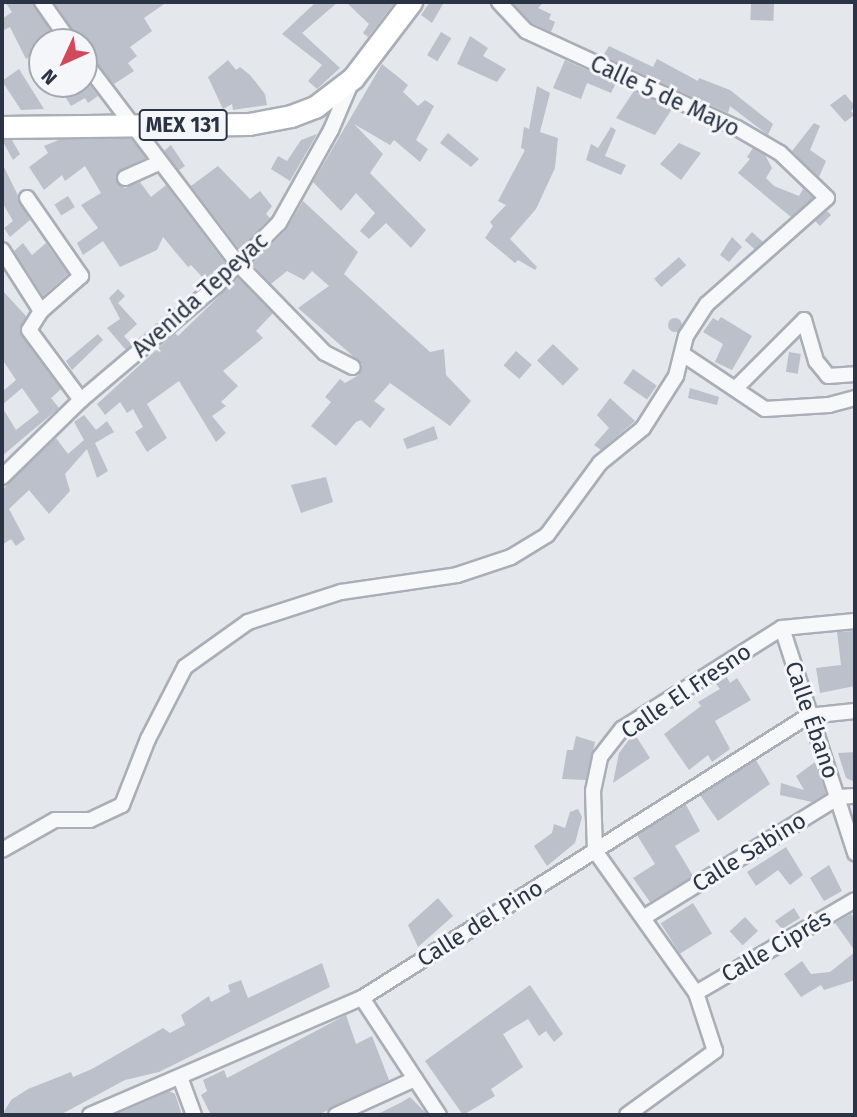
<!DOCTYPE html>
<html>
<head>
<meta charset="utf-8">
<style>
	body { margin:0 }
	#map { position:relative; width:857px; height:1117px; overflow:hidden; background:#e4e7ec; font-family:"Fira Sans",sans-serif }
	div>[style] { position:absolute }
	.building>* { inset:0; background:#bbc0ca; transform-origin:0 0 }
	.round { border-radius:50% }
	.roads { filter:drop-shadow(2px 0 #a9aeb7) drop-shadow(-2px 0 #a9aeb7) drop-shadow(0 2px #a9aeb7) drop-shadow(0 -2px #a9aeb7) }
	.street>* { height:14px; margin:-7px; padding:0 7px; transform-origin:7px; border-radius:7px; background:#f7f8fa }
	.primary>* { height:21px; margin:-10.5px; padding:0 10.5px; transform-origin:10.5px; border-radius:10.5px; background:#fff }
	span { translate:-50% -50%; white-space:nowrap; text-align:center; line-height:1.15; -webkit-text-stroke:6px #f4f6f9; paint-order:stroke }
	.shield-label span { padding:2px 5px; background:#f4f6f9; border:2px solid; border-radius:5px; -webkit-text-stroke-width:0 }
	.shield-label { font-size:21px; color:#2b3445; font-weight:700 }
	.street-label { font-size:23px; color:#2b3445 }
	.frame { position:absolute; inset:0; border:4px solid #2b3445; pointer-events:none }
	.north { position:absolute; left:28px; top:28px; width:70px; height:70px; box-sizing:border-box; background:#f4f6f9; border:2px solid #a4a8b1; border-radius:50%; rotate:225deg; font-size:19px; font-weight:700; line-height:28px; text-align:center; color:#2b3445 }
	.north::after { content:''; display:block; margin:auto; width:24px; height:32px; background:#d1495b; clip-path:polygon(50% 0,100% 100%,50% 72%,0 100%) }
</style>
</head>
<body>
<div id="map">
	<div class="building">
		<div style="clip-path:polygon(5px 2px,33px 2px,58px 42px,42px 42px,42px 65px,34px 54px,26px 59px,10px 27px,2px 31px,2px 19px,12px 12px)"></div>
		<div style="clip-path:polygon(54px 2px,167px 2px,144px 18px,152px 31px,130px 47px,137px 56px,128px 63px,134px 71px,114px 84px,84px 52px,84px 42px,80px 42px)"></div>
		<div style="clip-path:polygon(316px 2px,338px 2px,302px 33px,340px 68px,317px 89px,308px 81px,322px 65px,282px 34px)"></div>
		<div style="clip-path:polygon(346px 2px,395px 2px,368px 37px,363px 33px,369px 24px)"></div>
		<div style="clip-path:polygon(430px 2px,444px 2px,432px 23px,421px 15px)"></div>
		<div style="clip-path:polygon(512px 2px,544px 2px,538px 8px,551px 14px,549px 19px,555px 22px,551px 32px,532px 23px)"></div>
		<div style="left:751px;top:3px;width:23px;height:17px;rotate:2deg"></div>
		<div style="left:441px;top:32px;width:12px;height:27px;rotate:31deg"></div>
		<div style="clip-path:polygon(470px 36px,488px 48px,483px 56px,506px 69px,497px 82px,457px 64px)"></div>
		<div style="clip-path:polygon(609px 46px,653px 67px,657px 59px,698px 81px,699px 78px,730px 90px,773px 124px,768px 135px,730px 106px,728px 113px,603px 56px)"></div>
		<div style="clip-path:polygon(228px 60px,236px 70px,240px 67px,250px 75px,265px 94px,267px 105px,233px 110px,232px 104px,223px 109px,208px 77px)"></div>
		<div style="clip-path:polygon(565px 60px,616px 83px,611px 93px,587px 83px,581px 99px,553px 88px)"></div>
		<div style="clip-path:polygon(382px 64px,408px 85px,403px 92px,418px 106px,425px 100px,434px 106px,416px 140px,428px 149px,420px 162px,394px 140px,390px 145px,354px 124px,383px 154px,370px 173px,426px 230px,411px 248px,386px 223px,369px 239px,360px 231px,375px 213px,356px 193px,341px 211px,313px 182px)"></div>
		<div style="clip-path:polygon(19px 69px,44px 109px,21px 110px,2px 81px)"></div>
		<div style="clip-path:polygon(84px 77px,98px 96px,88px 103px,85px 98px,71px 106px,57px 84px,84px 84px)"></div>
		<div style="clip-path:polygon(537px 86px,550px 93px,540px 132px,558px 138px,555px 168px,536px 209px,510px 239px,537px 267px,535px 270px,518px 260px,515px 263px,485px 238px,493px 226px,490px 222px,506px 205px,498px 201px,525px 150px,521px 148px,524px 127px,529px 129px)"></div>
		<div style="clip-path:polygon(634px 91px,672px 109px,655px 135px,616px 118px)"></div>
		<div style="clip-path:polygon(845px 94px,855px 106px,851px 111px,854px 115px,845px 122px,830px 105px)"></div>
		<div style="clip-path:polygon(814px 123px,820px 126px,810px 150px,826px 161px,819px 177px,792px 151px)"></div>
		<div style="clip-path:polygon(611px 127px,616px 130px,605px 156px,626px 165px,621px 175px,586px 160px,591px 144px,598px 148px)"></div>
		<div style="clip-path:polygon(448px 133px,479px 159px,471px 167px,440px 143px)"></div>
		<div style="clip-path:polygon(317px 134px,290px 181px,271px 169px,278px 156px,287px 161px,301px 140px)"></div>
		<div style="clip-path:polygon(61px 139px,131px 139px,146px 158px,118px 172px,117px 182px,125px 188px,140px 182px,151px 197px,166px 185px,225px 263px,205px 280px,191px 265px,188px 267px,163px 237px,157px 250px,120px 267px,103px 241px,83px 255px,77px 243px,98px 228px,81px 205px,101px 193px,85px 166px,65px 181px,62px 175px,44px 190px,29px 167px,48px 153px,44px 146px)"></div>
		<div style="clip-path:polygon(2px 140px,12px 140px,20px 154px,13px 160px)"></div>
		<div style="clip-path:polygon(679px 143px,701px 153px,681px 180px,660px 164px)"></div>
		<div style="clip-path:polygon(171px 145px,185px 166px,179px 170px,164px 151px)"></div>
		<div style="clip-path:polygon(753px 148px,765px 155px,772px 168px,766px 178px,774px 186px,799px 196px,803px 189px,813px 198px,791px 217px,738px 173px,750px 159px,747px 157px)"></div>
		<div style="clip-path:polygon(2px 163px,30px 220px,10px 237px,4px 228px,13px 221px,2px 202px)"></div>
		<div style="clip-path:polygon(218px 166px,250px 199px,260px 191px,272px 206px,266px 214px,270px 218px,239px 249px,191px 186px)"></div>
		<div style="left:68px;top:196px;width:13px;height:16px;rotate:58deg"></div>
		<div style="clip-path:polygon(303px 201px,358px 252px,344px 274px,430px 352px,444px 349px,446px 375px,471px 401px,450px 426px,390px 383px,374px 401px,385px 409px,370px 428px,361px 420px,356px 422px,336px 446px,311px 426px,331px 402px,325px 397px,340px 379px,345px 383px,359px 375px,362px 364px,298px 308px,329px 286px,312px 271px,304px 280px,287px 271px,271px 284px,252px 264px,286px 230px)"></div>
		<div style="clip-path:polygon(827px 211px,831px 215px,820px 226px,815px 221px)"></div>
		<div style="left:752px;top:232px;width:15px;height:11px;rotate:42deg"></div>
		<div style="clip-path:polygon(732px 237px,742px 247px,729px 262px,720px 255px)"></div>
		<div style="clip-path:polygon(23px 243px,32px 255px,46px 243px,68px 274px,43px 296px,14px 251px)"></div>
		<div style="left:679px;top:257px;width:11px;height:33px;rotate:49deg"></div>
		<div style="clip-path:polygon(238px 278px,273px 313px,256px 331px,263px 338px,223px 371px,238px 386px,221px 402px,226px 406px,212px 416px,226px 433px,216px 442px,179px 381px,147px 404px,167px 438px,147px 452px,135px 432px,143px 427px,133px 409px,127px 413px,120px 402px,105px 415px,97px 404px,175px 333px,178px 336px)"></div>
		<div style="clip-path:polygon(118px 289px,125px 296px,118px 303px,137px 324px,124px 336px,132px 345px,126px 350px,107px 328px,120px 319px,109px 298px)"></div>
		<div style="clip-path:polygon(2px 290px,26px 316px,21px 335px,61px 389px,51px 398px,59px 408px,2px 456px,2px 407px,16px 430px,39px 412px,22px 388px,2px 405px,2px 392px,16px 380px,2px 359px)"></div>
		<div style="clip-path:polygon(721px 317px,752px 336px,732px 370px,715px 362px,723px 344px,703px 332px,713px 318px,718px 321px)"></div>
		<div class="round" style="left:668px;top:318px;width:14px;height:14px"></div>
		<div style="clip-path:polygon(98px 334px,103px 340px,72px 370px,66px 361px)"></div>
		<div style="left:553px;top:344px;width:36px;height:23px;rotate:44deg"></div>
		<div style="left:516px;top:351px;width:21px;height:19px;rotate:41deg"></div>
		<div style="left:789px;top:352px;width:12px;height:20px;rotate:9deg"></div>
		<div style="left:633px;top:369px;width:29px;height:17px;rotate:35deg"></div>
		<div style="clip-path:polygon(690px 388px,719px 397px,717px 405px,688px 398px)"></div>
		<div style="clip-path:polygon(610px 398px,635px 421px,601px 450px,594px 445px,609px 428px,597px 415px)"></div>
		<div style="clip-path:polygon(84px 415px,96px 430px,107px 421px,114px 432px,95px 443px,108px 471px,97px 478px,87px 449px,65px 474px,70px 491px,49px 514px,29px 490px,9px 509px,25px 539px,16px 546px,11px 539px,2px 545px,2px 490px,56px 438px,68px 454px,84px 440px,74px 422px)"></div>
		<div style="clip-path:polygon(434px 426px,438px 439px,407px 449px,403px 439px)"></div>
		<div style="clip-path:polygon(326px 477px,333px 502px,301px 513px,291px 485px)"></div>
		<div style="clip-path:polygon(854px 631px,855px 686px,820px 693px,816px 668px,841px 665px,837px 632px)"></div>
		<div style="clip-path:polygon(727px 677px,730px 683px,737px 678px,751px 700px,715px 721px,730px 749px,712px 762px,708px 755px,689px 770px,664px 734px,701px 706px,698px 702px,720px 689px,716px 684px)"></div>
		<div style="clip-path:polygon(634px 733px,650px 758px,613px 783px,619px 753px)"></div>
		<div style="clip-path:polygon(576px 736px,595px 742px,586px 780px,562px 779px,567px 750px,573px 750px)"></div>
		<div style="clip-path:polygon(855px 752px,855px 782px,846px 778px,838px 753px)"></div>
		<div style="clip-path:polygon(756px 760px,770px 784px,718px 821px,700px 795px)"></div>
		<div style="clip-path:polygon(815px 762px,826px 794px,812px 802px,780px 795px,781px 783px,804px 790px,796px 776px)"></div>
		<div style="clip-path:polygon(686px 805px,700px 831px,675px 846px,693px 876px,650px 902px,633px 878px,655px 864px,637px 835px)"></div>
		<div style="clip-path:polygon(578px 809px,582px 817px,575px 843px,547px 866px,534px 846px,552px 833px,554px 824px,565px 828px,570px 812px)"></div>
		<div style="clip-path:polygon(786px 847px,803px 875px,790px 885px,778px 870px,756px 886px,747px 872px)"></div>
		<div style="clip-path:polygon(829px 865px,842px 891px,824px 901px,810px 878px)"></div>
		<div style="clip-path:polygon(438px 898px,453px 916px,418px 947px,408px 925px)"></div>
		<div style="left:693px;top:903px;width:36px;height:38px;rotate:58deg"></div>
		<div style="clip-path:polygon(794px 908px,800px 918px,782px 929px,775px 921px)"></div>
		<div style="clip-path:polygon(851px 914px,855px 919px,855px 951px,835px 923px)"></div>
		<div style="left:745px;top:917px;width:19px;height:21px;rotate:47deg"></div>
		<div style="clip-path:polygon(855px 952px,855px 980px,824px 990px,821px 985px,801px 997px,784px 974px,802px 961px,811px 974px,830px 972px)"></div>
		<div style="clip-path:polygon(322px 963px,330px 987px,159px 1072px,125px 1080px,60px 1115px,2px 1115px,11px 1100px,28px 1089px,71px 1072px,73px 1077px,92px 1069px,163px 1028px,170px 1033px,185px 1025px,181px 1015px,209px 996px,211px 1002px,230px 992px,228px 985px,241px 980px,248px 998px)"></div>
		<div style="clip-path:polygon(530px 985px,563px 1034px,554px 1042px,546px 1031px,539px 1036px,528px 1019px,503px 1034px,523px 1067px,491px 1089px,495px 1096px,463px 1115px,425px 1061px)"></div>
		<div style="clip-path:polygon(346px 1015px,356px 1044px,372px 1036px,389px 1080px,318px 1115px,211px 1115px,201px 1095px,207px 1091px,203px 1080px,224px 1070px,227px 1078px)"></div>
		<div style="clip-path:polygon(169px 1091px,175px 1094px,182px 1115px,115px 1115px)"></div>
		<div style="clip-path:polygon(410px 1097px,428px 1115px,376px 1115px,402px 1102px)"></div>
	</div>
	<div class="roads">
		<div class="street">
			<div style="left:42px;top:2px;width:49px;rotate:55deg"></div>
			<div style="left:84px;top:61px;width:255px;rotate:52.8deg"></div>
			<div style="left:238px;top:264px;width:124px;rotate:45.7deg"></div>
			<div style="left:325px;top:353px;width:31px;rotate:27deg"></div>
			<div style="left:125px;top:178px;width:37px;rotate:-24deg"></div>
			<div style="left:27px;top:198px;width:95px;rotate:55.3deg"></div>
			<div style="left:81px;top:276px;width:53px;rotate:138.8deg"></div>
			<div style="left:41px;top:311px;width:22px;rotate:122deg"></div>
			<div style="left:29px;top:330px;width:87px;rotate:53.4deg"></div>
			<div style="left:2px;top:250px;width:72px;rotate:57.4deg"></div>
			<div style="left:684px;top:355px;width:97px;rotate:33.7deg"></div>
			<div style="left:765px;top:409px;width:64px;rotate:-3.6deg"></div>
			<div style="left:829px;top:405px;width:27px;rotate:-15deg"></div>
			<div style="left:736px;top:388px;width:96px;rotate:-45deg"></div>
			<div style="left:804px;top:320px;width:43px;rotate:73.7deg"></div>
			<div style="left:816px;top:361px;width:19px;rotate:51deg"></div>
			<div style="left:828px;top:376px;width:27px;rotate:-4deg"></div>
			<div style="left:2px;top:477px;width:110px;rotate:-44.3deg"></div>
			<div style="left:81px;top:400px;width:177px;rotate:-40.2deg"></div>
			<div style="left:216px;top:286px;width:89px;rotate:-45deg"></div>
			<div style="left:279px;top:223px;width:107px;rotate:-60.8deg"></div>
			<div style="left:331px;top:130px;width:51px;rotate:-66.9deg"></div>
			<div style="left:782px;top:628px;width:237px;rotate:72deg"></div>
			<div style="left:2px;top:850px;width:61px;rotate:-29.5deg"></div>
			<div style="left:55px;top:820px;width:35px"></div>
			<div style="left:90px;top:820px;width:35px;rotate:-25deg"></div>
			<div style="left:122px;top:805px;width:71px;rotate:-68.5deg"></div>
			<div style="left:148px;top:739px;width:81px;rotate:-62.8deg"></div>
			<div style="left:185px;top:667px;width:77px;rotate:-35.5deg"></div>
			<div style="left:248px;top:622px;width:98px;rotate:-17.9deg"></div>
			<div style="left:341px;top:592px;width:117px;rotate:-8.3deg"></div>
			<div style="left:457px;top:575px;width:57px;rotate:-18.4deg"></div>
			<div style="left:511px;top:557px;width:42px;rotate:-31.4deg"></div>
			<div style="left:547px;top:535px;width:89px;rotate:-53.6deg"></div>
			<div style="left:600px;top:463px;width:55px;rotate:-39.1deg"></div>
			<div style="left:643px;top:428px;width:62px;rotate:-57.6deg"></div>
			<div style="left:676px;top:376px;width:41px;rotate:-76deg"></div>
			<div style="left:686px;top:336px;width:38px;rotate:-57deg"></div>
			<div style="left:707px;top:304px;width:160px;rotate:-41.5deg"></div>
			<div style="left:827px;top:198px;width:65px;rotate:-136.2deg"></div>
			<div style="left:780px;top:153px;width:50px;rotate:-149.8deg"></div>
			<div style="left:737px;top:128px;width:232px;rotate:-155.3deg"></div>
			<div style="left:526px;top:31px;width:40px;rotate:-133deg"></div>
			<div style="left:646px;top:916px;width:227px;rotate:-31.7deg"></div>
			<div style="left:839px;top:797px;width:16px;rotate:-4deg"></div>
			<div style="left:696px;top:993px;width:184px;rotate:-30.3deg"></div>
			<div style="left:362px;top:998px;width:140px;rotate:56.7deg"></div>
			<div style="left:180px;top:1077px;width:40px;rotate:69.8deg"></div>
			<div style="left:90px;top:1115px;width:296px;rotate:-23.3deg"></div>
			<div style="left:362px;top:998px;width:528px;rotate:-32.3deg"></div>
			<div style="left:808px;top:716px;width:47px;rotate:-6.1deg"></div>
			<div style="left:336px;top:1115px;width:87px;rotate:-24.5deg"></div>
			<div style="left:627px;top:1115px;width:109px;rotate:-36deg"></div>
			<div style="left:715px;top:1051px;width:61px;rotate:-108.1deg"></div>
			<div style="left:696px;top:993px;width:174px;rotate:-125.4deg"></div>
			<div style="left:595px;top:851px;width:60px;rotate:-91.9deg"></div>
			<div style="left:593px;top:791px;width:35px;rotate:-78deg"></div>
			<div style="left:600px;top:757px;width:36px;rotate:-52deg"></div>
			<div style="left:622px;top:729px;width:189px;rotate:-32.3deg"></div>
			<div style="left:782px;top:628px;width:73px;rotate:-5.5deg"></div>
		</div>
		<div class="primary">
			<div style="left:2px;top:127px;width:247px;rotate:-0.7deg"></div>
			<div style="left:249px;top:124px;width:43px;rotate:-10.8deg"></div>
			<div style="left:291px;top:116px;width:26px;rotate:-21deg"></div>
			<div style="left:315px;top:107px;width:48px;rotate:-37.3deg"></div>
			<div style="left:353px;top:78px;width:96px;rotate:-52.7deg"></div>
		</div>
	</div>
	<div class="shield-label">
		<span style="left:183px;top:125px">MEX 131</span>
	</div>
	<div class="street-label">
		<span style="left:665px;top:96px;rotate:25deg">Calle 5 de Mayo</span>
		<span style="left:200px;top:295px;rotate:-42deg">Avenida Tepeyac</span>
		<span style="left:686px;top:691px;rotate:-34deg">Calle El Fresno</span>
		<span style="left:812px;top:720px;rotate:71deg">Calle Ébano</span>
		<span style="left:749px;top:852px;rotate:-32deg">Calle Sabino</span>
		<span style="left:480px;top:923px;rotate:-32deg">Calle del Pino</span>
		<span style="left:776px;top:946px;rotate:-30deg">Calle Ciprés</span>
	</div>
	<div class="frame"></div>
	<div class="north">N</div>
</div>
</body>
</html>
